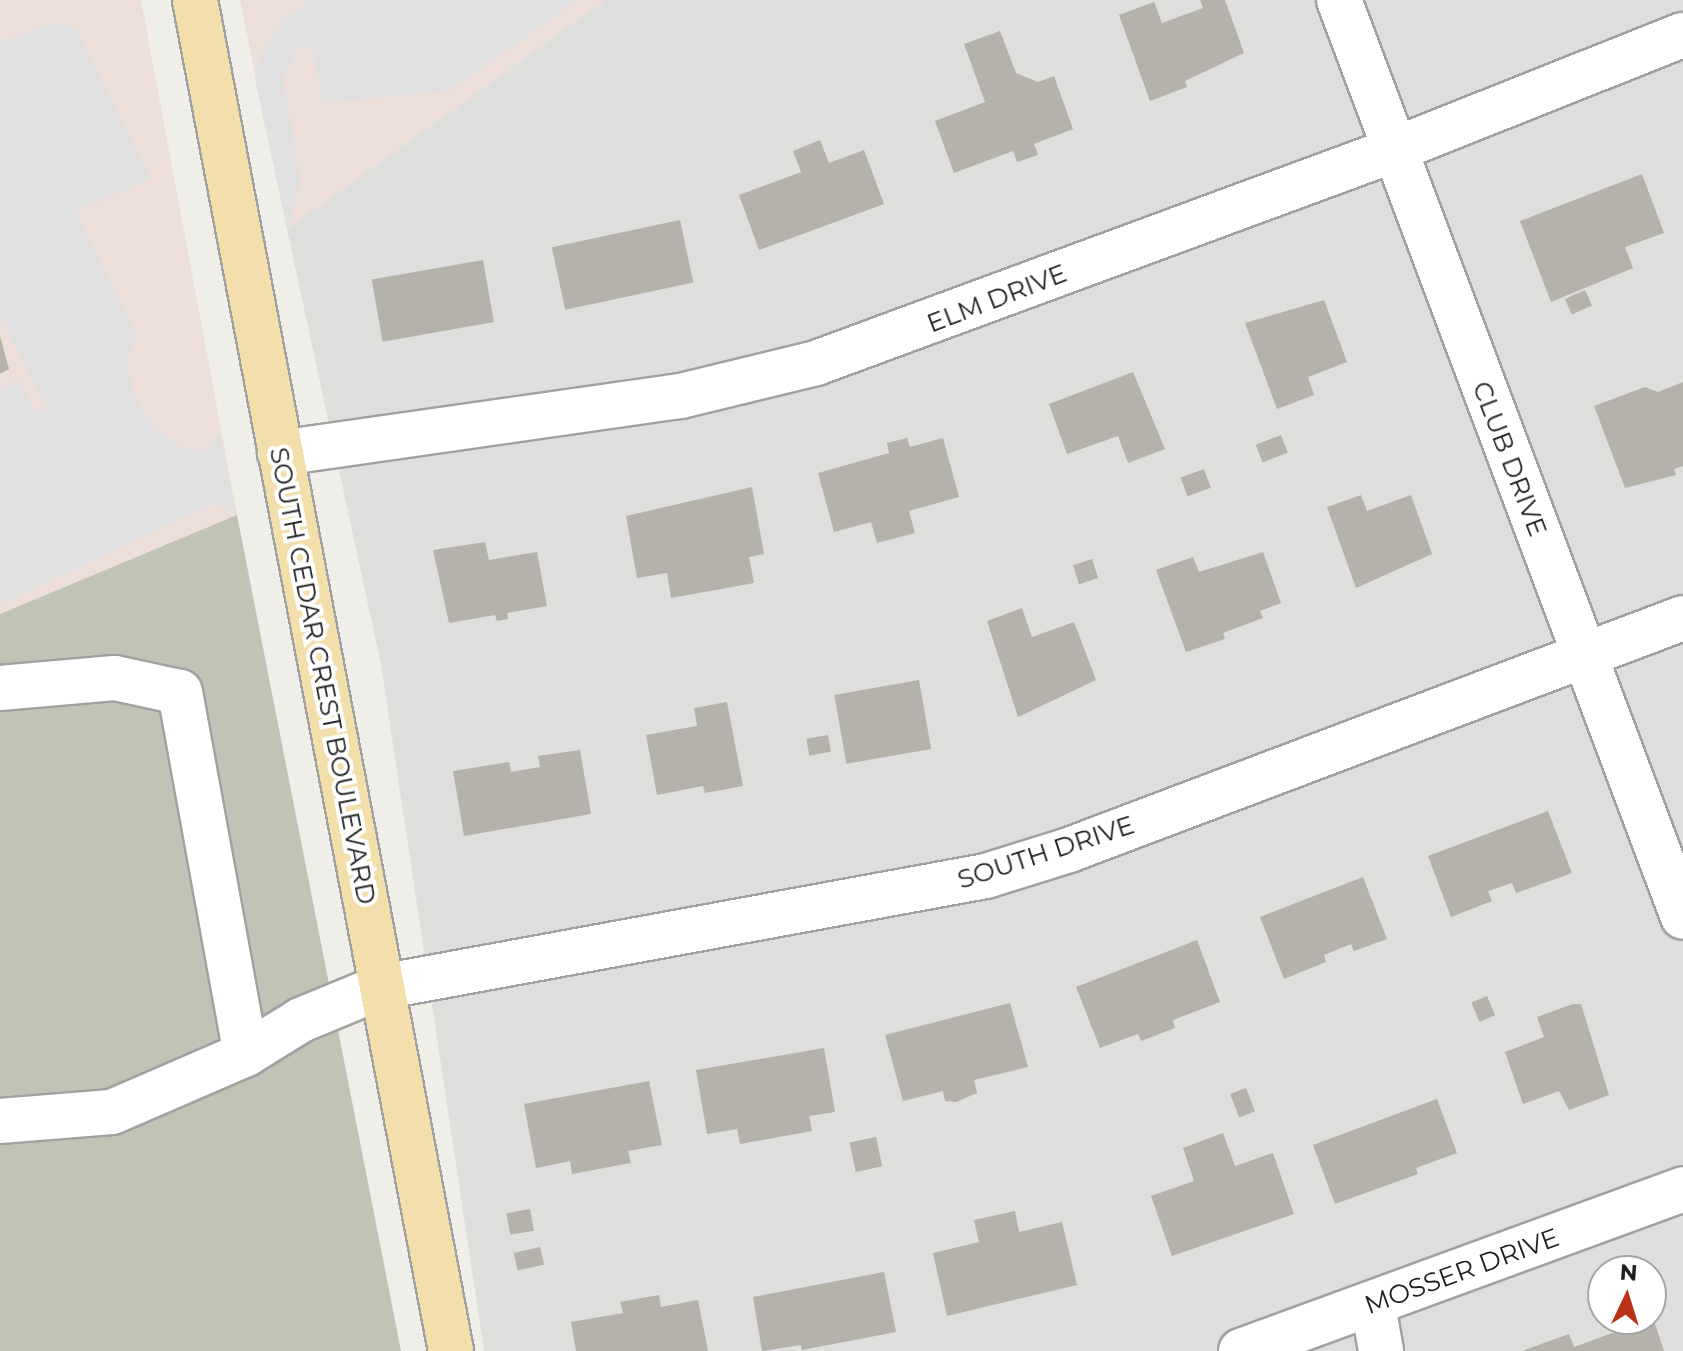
<!DOCTYPE html>
<html>
<head>
<meta charset="utf-8">
<style>
	body { margin:0 }
	#map { position:relative; width:1683px; height:1351px; overflow:hidden; background:#f0eee8; font-family:Montserrat,sans-serif }
	div>[style] { position:absolute }
	.residential>* { inset:0; background:#dededd }
	.commercial>* { inset:0; background:#eeded9 }
	.construction>* { inset:0; background:#c1c3b4 }
	.parking>* { inset:0; background:#e0e0e0 }
	.building>* { inset:0; background:#b5b1ab; transform-origin:0 0 }
	.roads { filter:drop-shadow(2px 0 #a1a1a1) drop-shadow(-2px 0 #a1a1a1) drop-shadow(0 2px #a1a1a1) drop-shadow(0 -2px #a1a1a1) }
	.minor>* { height:44px; margin:-22px; padding:0 22px; transform-origin:22px; border-radius:22px; background:#fff }
	.major>* { height:44px; margin:-22px; padding:0 22px; transform-origin:22px; border-radius:22px; background:#f2dfab }
	span { translate:-50% -50%; white-space:nowrap; text-align:center; line-height:1.15; -webkit-text-stroke:8px #fff; paint-order:stroke }
	.street-label { font-size:26px; color:#202020 }
	.north { position:absolute; left:1587px; top:1255px; width:80px; height:80px; box-sizing:border-box; background:#fff; border:2px solid #a6a6a6; border-radius:50%; rotate:4deg; font-size:22px; font-weight:700; line-height:32px; text-align:center; color:#202020 }
	.north::after { content:''; display:block; margin:auto; width:28px; height:36px; background:#b93217; clip-path:polygon(50% 0,100% 100%,50% 72%,0 100%) }
</style>
</head>
<body>
<div id="map">
	<div class="residential">
		<div style="clip-path:polygon(evenodd,605px 0,1683px 0,1683px 1351px,484px 1351px,381px 665px,287px 229px,605px 0,1603px 1271px,1651px 1271px,1651px 1319px,1603px 1319px,1603px 1271px)"></div>
	</div>
	<div class="commercial">
		<div style="clip-path:polygon(0 0,141px 0,237px 515px,0 614px)"></div>
		<div style="clip-path:polygon(240px 0,605px 0,287px 229px)"></div>
	</div>
	<div class="construction">
		<div style="clip-path:polygon(237px 515px,401px 1351px,0 1351px,0 614px)"></div>
	</div>
	<div class="parking">
		<div style="clip-path:polygon(311px 0,578px 0,450px 91px,323px 103px,314px 55px,308px 48px,299px 48px,283px 79px,301px 183px,287px 229px,255px 79px,260px 56px,283px 18px)"></div>
		<div style="clip-path:polygon(51px 23px,75px 27px,151px 178px,76px 212px,137px 336px,126px 361px,134px 396px,154px 426px,177px 445px,192px 451px,208px 448px,219px 432px,237px 515px,214px 504px,0 604px,0 389px,18px 379px,36px 412px,47px 407px,0 317px,0 42px)"></div>
	</div>
	<div class="building">
		<div style="clip-path:polygon(1200px 0,1225px 0,1244px 53px,1185px 81px,1187px 87px,1150px 101px,1119px 15px,1154px 2px,1162px 23px,1203px 8px)"></div>
		<div style="clip-path:polygon(1000px 31px,1016px 73px,1038px 82px,1054px 76px,1073px 129px,1034px 144px,1038px 155px,1017px 162px,1013px 151px,954px 173px,935px 121px,985px 102px,964px 44px)"></div>
		<div style="clip-path:polygon(820px 140px,829px 163px,864px 150px,884px 204px,759px 250px,739px 195px,801px 172px,793px 151px)"></div>
		<div style="clip-path:polygon(1642px 174px,1664px 233px,1625px 247px,1633px 268px,1551px 302px,1520px 221px)"></div>
		<div style="left:680px;top:220px;width:64px;height:131px;rotate:78deg"></div>
		<div style="left:483px;top:260px;width:63px;height:113px;rotate:80deg"></div>
		<div style="left:1585px;top:290px;width:17px;height:22px;rotate:66deg"></div>
		<div style="clip-path:polygon(1324px 300px,1347px 362px,1308px 377px,1314px 395px,1277px 409px,1245px 323px)"></div>
		<div style="clip-path:polygon(0 336px,9px 369px,0 374px)"></div>
		<div style="clip-path:polygon(1133px 372px,1165px 449px,1128px 463px,1118px 436px,1067px 454px,1049px 404px)"></div>
		<div style="clip-path:polygon(1683px 382px,1683px 466px,1674px 469px,1676px 475px,1625px 488px,1594px 406px,1645px 387px,1658px 392px)"></div>
		<div style="left:1281px;top:435px;width:19px;height:27px;rotate:69deg"></div>
		<div style="clip-path:polygon(907px 438px,910px 447px,943px 438px,959px 497px,909px 511px,915px 533px,877px 543px,871px 522px,834px 532px,818px 473px,889px 453px,887px 443px)"></div>
		<div style="left:1204px;top:469px;width:20px;height:25px;rotate:70deg"></div>
		<div style="clip-path:polygon(752px 487px,764px 554px,749px 557px,754px 583px,671px 598px,667px 573px,637px 578px,626px 516px)"></div>
		<div style="clip-path:polygon(1361px 495px,1367px 511px,1411px 495px,1432px 554px,1356px 588px,1327px 507px)"></div>
		<div style="clip-path:polygon(485px 542px,489px 560px,537px 552px,547px 606px,507px 613px,508px 619px,497px 621px,495px 615px,449px 623px,433px 550px)"></div>
		<div style="clip-path:polygon(1263px 552px,1281px 603px,1260px 611px,1263px 618px,1223px 633px,1225px 639px,1186px 652px,1156px 570px,1193px 557px,1199px 572px)"></div>
		<div style="left:1092px;top:559px;width:20px;height:20px;rotate:72deg"></div>
		<div style="clip-path:polygon(1022px 608px,1032px 637px,1074px 622px,1096px 680px,1018px 717px,987px 621px)"></div>
		<div style="left:919px;top:680px;width:70px;height:86px;rotate:80deg"></div>
		<div style="clip-path:polygon(727px 702px,743px 786px,705px 793px,703px 786px,657px 795px,646px 735px,697px 726px,694px 708px)"></div>
		<div style="left:828px;top:735px;width:17px;height:22px;rotate:80deg"></div>
		<div style="clip-path:polygon(580px 750px,591px 814px,464px 836px,453px 771px,509px 762px,511px 772px,540px 767px,538px 756px)"></div>
		<div style="clip-path:polygon(1548px 811px,1572px 873px,1516px 893px,1512px 883px,1488px 891px,1492px 901px,1451px 917px,1428px 856px)"></div>
		<div style="clip-path:polygon(1363px 877px,1387px 939px,1354px 951px,1351px 944px,1324px 955px,1326px 962px,1284px 979px,1260px 917px)"></div>
		<div style="clip-path:polygon(1197px 940px,1220px 1002px,1173px 1020px,1175px 1028px,1141px 1041px,1138px 1034px,1100px 1048px,1076px 987px)"></div>
		<div style="left:1487px;top:996px;width:21px;height:17px;rotate:67deg"></div>
		<div style="clip-path:polygon(1010px 1003px,1028px 1067px,974px 1080px,977px 1093px,956px 1102px,945px 1101px,943px 1091px,903px 1101px,885px 1035px)"></div>
		<div style="clip-path:polygon(1573px 1004px,1581px 1004px,1609px 1095px,1569px 1110px,1559px 1091px,1523px 1104px,1505px 1052px,1544px 1037px,1537px 1017px)"></div>
		<div style="clip-path:polygon(824px 1048px,835px 1112px,809px 1116px,812px 1131px,740px 1144px,737px 1129px,707px 1134px,696px 1070px)"></div>
		<div style="clip-path:polygon(649px 1081px,662px 1145px,628px 1151px,631px 1163px,572px 1174px,570px 1161px,536px 1168px,524px 1104px)"></div>
		<div style="left:1246px;top:1088px;width:25px;height:17px;rotate:69deg"></div>
		<div style="clip-path:polygon(1437px 1099px,1457px 1153px,1416px 1168px,1418px 1174px,1335px 1204px,1313px 1145px)"></div>
		<div style="clip-path:polygon(1223px 1133px,1235px 1166px,1273px 1153px,1294px 1214px,1172px 1256px,1151px 1196px,1194px 1181px,1183px 1148px)"></div>
		<div style="left:876px;top:1137px;width:30px;height:27px;rotate:78deg"></div>
		<div style="left:530px;top:1209px;width:22px;height:24px;rotate:80deg"></div>
		<div style="clip-path:polygon(1015px 1211px,1019px 1232px,1062px 1222px,1077px 1285px,947px 1316px,933px 1253px,979px 1242px,974px 1220px)"></div>
		<div style="left:540px;top:1247px;width:18px;height:27px;rotate:77deg"></div>
		<div style="clip-path:polygon(884px 1272px,896px 1332px,802px 1350px,801px 1345px,762px 1351px,753px 1297px)"></div>
		<div style="clip-path:polygon(659px 1295px,661px 1307px,698px 1300px,708px 1351px,576px 1351px,571px 1322px,623px 1313px,620px 1302px)"></div>
		<div style="clip-path:polygon(1653px 1318px,1664px 1351px,1522px 1351px,1569px 1334px,1574px 1347px)"></div>
	</div>
	<div class="roads">
		<div class="minor">
			<div style="left:1339px;top:0;width:979px;rotate:69.44deg"></div>
			<div style="left:280px;top:453px;width:405px;rotate:-8.1deg"></div>
			<div style="left:681px;top:396px;width:139px;rotate:-13.7deg"></div>
			<div style="left:816px;top:363px;width:613px;rotate:-20.24deg"></div>
			<div style="left:1391px;top:151px;width:314px;rotate:-21.7deg"></div>
			<div style="left:0;top:688px;width:115px;rotate:-5deg"></div>
			<div style="left:115px;top:678px;width:66px;rotate:12.2deg"></div>
			<div style="left:180px;top:692px;width:368px;rotate:79.7deg"></div>
			<div style="left:0;top:1121px;width:112px;rotate:-4.6deg"></div>
			<div style="left:112px;top:1112px;width:146px;rotate:-23.4deg"></div>
			<div style="left:246px;top:1054px;width:65px;rotate:-31.7deg"></div>
			<div style="left:301px;top:1020px;width:87px;rotate:-22.4deg"></div>
			<div style="left:381px;top:987px;width:615px;rotate:-10.4deg"></div>
			<div style="left:986px;top:876px;width:87px;rotate:-17.4deg"></div>
			<div style="left:1069px;top:850px;width:656px;rotate:-20.7deg"></div>
			<div style="left:1373px;top:1305px;width:47px;rotate:80.1deg"></div>
			<div style="left:1241px;top:1351px;width:471px;rotate:-20.1deg"></div>
		</div>
		<div class="major">
			<div style="left:195px;top:0;width:1375px;rotate:79.27deg"></div>
		</div>
	</div>
	<div class="street-label">
		<span style="left:997px;top:299px;rotate:-21deg">ELM DRIVE</span>
		<span style="left:1509px;top:459px;rotate:69deg">CLUB DRIVE</span>
		<span style="left:322px;top:676px;rotate:79deg">SOUTH CEDAR CREST BOULEVARD</span>
		<span style="left:1046px;top:853px;rotate:-18deg">SOUTH DRIVE</span>
		<span style="left:1462px;top:1272px;rotate:-20deg">MOSSER DRIVE</span>
	</div>
	<div class="north">N</div>
</div>
</body>
</html>
